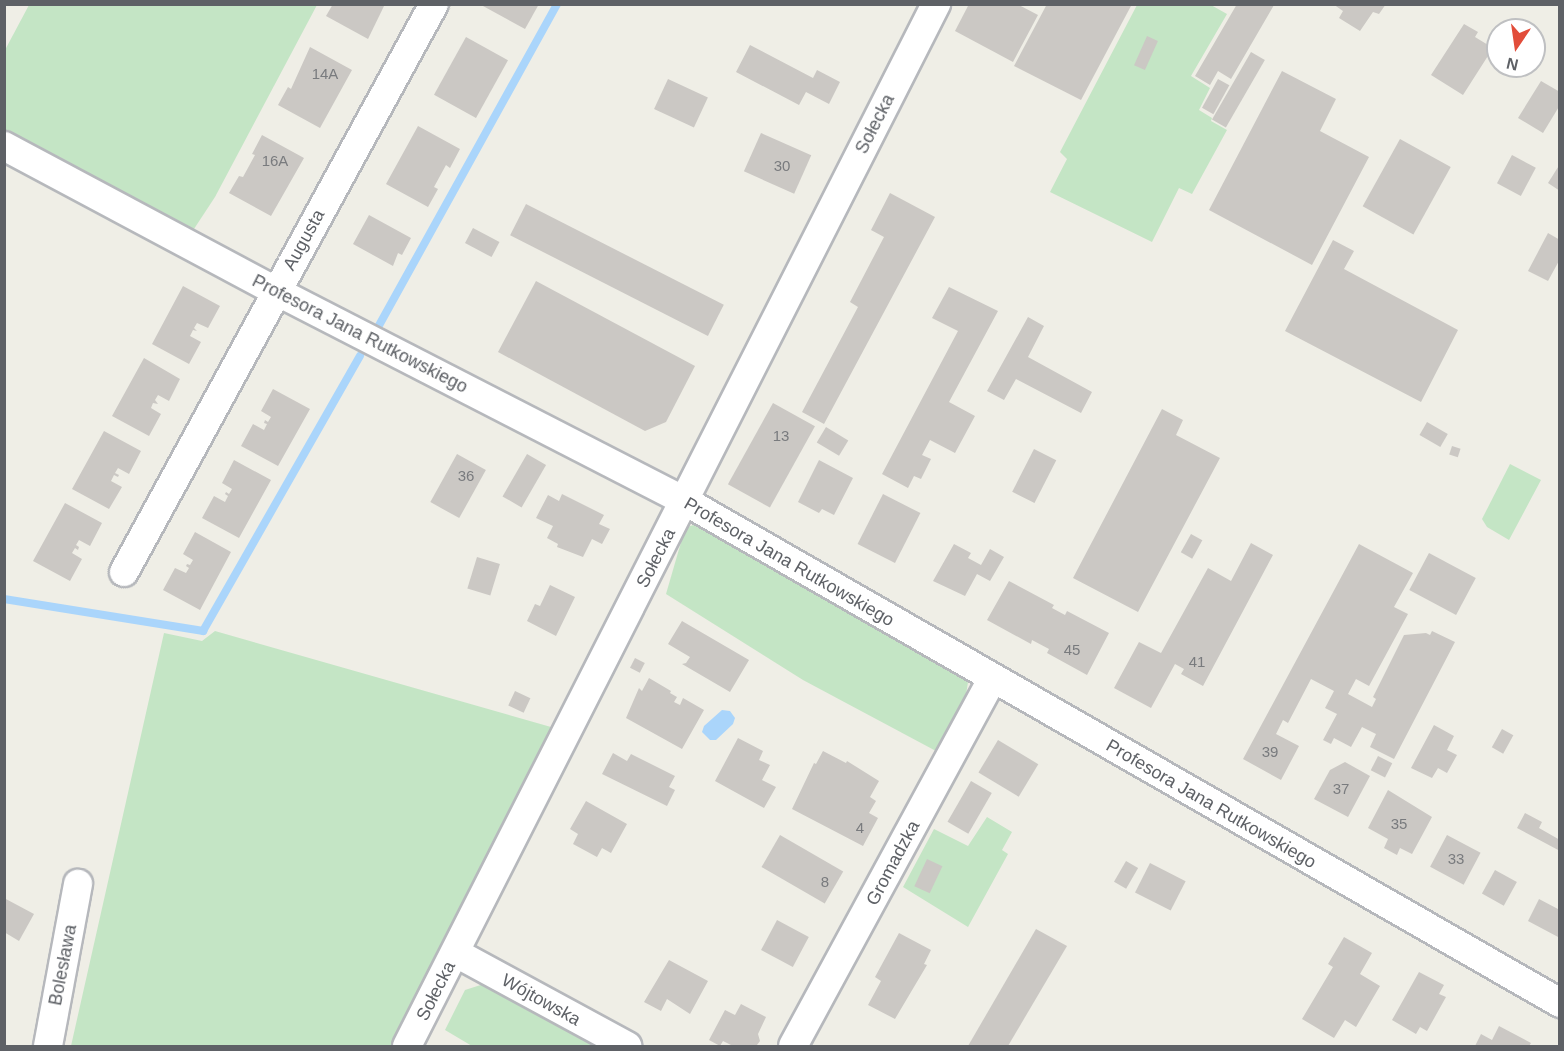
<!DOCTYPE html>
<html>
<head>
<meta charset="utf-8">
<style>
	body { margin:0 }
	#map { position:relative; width:1564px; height:1051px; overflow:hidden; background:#efeee6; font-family:Helvetica,sans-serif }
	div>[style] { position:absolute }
	.green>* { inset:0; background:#c4e5c5 }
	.water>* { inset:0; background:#aad5fb }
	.stream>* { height:8px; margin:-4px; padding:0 4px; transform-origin:4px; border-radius:4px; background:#aad5fb }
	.building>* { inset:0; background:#cbc8c4; transform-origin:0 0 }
	.roads { filter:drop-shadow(2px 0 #b6b8bc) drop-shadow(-2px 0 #b6b8bc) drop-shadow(0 2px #b6b8bc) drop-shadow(0 -2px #b6b8bc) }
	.minor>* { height:28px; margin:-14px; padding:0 14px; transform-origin:14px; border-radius:14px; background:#fff }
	span { translate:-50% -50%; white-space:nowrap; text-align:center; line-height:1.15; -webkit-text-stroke:6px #fff; paint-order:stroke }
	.number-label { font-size:15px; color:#797b7e }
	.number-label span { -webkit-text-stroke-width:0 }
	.street-label { font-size:18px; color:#5e6166 }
	.frame { position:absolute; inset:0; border:6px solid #5e6166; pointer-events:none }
	.north { position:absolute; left:1486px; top:18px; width:60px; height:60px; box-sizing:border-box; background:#fff; border:2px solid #bfc0c2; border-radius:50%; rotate:193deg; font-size:16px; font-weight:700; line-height:24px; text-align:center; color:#5e6166 }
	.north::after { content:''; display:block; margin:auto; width:21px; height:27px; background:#e24d3a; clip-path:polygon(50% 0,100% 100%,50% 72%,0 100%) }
</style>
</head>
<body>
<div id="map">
	<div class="green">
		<div style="clip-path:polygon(29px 5px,317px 5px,215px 197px,190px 235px,5px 133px,5px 50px)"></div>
		<div style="clip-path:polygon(1137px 5px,1211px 5px,1227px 14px,1191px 76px,1210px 88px,1199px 110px,1212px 118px,1211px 121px,1227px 130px,1192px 194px,1179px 188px,1152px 242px,1050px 192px,1067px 159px,1060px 152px)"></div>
		<div style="clip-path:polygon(1510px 464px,1541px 480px,1509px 540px,1487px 527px,1482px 519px)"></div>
		<div style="clip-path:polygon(697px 524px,965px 676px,968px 682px,966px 695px,936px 751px,803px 680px,666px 594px,684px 532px,687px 527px)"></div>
		<div style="clip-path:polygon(215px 631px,558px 729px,396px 1046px,71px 1046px,164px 633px,202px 641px)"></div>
		<div style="clip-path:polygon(987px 817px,1012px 832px,1002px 850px,1008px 854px,968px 927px,903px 887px,934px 829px,968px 846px)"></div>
		<div style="clip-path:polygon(490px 982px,602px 1046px,472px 1046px,445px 1030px,465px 990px)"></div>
	</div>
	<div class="water">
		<div style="clip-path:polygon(722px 710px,730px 711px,735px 718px,733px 724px,716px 740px,710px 740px,702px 732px,704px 726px)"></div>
	</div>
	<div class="stream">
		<div style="left:377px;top:329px;width:372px;rotate:-61deg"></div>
		<div style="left:4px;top:599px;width:202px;rotate:9.1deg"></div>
		<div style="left:203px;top:631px;width:317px;rotate:-60.3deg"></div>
	</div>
	<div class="building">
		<div style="clip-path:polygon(333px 4px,385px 4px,368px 39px,326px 16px)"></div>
		<div style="clip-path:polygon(484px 4px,539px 4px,525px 29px,483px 6px)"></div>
		<div style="clip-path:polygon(969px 4px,1017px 4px,1038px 15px,1013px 62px,955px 31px)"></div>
		<div style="clip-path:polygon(1047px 4px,1132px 4px,1081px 100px,1014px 66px)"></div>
		<div style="clip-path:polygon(1237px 4px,1274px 5px,1231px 79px,1218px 71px,1210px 85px,1195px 76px)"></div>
		<div style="clip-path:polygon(1333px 4px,1386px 4px,1379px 14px,1373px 12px,1360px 31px,1339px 18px,1343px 11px)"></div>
		<div style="clip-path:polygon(1464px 24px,1478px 32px,1475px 37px,1493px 48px,1463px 95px,1431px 75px)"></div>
		<div style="left:1147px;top:36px;width:12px;height:32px;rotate:24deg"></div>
		<div style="left:466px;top:37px;width:48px;height:66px;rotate:29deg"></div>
		<div style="clip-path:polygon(750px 45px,813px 78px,817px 70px,840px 82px,829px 104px,806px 92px,799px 105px,736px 72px)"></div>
		<div style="clip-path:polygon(310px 47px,352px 70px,320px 128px,278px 105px,288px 87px,291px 89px)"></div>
		<div style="left:1251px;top:52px;width:16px;height:78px;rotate:30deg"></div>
		<div style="clip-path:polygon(1282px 71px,1336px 99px,1320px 131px,1369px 157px,1312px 265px,1209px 210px)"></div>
		<div style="left:668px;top:79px;width:44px;height:33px;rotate:25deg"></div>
		<div style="left:1218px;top:79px;width:13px;height:33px;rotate:29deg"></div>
		<div style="clip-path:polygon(1541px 81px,1560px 92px,1560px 105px,1543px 133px,1518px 118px)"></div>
		<div style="clip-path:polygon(418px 126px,460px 149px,450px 168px,446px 165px,434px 187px,438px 189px,428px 207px,386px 184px)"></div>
		<div style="left:761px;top:133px;width:55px;height:42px;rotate:24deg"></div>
		<div style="clip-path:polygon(262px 135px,304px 158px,271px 216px,229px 193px,239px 176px,243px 177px,255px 155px,252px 154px)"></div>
		<div style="left:1400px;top:139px;width:58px;height:77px;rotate:29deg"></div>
		<div style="left:1512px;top:155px;width:27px;height:32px;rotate:28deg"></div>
		<div style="clip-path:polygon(1560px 164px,1560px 191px,1548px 183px)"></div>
		<div style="clip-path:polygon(890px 193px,935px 217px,824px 424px,802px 412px,858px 307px,850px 302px,884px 237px,871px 230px)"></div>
		<div style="left:526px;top:204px;width:222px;height:35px;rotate:27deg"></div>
		<div style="clip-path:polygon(369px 215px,411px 238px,402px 255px,398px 253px,393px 266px,353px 244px)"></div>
		<div style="left:473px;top:228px;width:30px;height:17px;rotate:28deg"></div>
		<div style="clip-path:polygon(1548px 233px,1560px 240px,1560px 259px,1548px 281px,1528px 271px)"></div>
		<div style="clip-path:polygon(1333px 240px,1354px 251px,1344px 269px,1458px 330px,1421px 402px,1285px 331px)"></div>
		<div style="clip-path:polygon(536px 281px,695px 366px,666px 422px,645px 431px,498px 352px)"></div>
		<div style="clip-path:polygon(183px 286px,220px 306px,208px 328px,197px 323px,194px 328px,197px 331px,193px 330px,190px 336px,201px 342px,189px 364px,152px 344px)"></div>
		<div style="clip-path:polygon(949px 287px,998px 311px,949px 402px,975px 416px,955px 453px,930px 440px,922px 455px,931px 459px,921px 479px,914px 476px,908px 488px,882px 474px,958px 331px,932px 318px)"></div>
		<div style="clip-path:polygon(1028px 317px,1044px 326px,1028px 357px,1092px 392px,1081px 413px,1016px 379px,1004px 400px,987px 391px)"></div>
		<div style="clip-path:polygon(144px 358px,180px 379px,169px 401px,158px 395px,155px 400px,158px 404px,153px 403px,151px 408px,161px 414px,149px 436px,112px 416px)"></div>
		<div style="clip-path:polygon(273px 389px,310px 409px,278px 466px,241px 446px,253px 424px,264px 430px,267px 424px,264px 423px,265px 420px,268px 422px,271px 417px,261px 411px)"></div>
		<div style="left:773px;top:403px;width:48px;height:93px;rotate:29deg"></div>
		<div style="clip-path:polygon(1162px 409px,1183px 420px,1176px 435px,1220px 458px,1138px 612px,1073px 578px)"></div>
		<div style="left:1427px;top:422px;width:24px;height:15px;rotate:30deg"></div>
		<div style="left:826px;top:427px;width:26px;height:18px;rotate:31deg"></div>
		<div style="clip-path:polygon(104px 431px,141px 451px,129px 474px,118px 468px,115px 473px,119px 475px,118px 477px,114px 475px,111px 481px,122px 487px,109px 509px,72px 489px)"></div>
		<div style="left:1452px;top:446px;width:9px;height:9px;rotate:18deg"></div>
		<div style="left:1034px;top:449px;width:25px;height:48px;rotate:27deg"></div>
		<div style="left:457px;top:454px;width:33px;height:55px;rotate:29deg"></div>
		<div style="left:527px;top:454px;width:22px;height:49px;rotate:30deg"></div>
		<div style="clip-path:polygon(234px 460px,271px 480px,239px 538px,202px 518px,214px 496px,225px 502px,228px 496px,225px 494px,226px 492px,229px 494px,232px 489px,222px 483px)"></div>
		<div style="clip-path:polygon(819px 460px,853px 478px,834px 515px,822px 509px,819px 513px,798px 502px)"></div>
		<div style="clip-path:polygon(562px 494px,604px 515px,599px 524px,610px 529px,602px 544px,592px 539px,583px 557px,557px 547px,558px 544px,547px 538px,553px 526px,536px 518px,548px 495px,559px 501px)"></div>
		<div style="left:883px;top:494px;width:42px;height:56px;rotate:27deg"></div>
		<div style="clip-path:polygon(65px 503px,102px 523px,90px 546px,79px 540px,76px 545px,79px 547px,78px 550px,75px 548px,72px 553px,82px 559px,70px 581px,33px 561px)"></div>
		<div style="clip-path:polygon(195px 532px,231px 552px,200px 610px,163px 590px,175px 568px,186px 573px,189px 568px,186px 566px,187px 564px,190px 565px,193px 560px,183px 554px)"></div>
		<div style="left:1191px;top:534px;width:13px;height:21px;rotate:29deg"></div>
		<div style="clip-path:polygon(1251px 543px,1273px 555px,1203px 686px,1181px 674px,1184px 669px,1175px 664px,1151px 708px,1114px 688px,1139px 642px,1161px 653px,1208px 568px,1231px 581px)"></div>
		<div style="clip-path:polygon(954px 544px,971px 553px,968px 558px,981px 565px,990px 549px,1004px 557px,990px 581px,977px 574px,965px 596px,933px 581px)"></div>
		<div style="clip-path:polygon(1359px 544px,1413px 573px,1394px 607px,1408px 614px,1369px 686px,1356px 679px,1348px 694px,1372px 707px,1376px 699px,1373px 697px,1404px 635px,1426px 633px,1430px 635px,1432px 631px,1455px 642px,1394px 759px,1370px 747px,1376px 734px,1362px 727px,1351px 747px,1334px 738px,1331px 744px,1323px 740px,1337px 714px,1325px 708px,1334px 691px,1311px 679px,1288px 723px,1283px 720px,1276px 734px,1299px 746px,1281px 780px,1243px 759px)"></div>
		<div style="left:1429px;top:553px;width:53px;height:42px;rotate:28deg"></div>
		<div style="left:477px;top:557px;width:24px;height:33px;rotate:17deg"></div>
		<div style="clip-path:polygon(1009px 581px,1054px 605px,1052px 608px,1065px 615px,1067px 611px,1109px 633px,1087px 675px,1047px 653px,1049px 649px,1032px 640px,1031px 644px,987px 620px)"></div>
		<div style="clip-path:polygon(550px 585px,575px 597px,556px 636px,527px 621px,535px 604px,540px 606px)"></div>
		<div style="clip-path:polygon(682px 621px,749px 660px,730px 692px,682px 664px,686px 663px,690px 657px,668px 644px)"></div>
		<div style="left:635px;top:658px;width:11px;height:11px;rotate:27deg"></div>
		<div style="clip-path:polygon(649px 678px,671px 691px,670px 693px,677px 697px,674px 702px,680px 705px,683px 698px,704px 710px,682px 749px,626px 718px,639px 688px,642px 691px)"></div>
		<div style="left:515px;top:691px;width:17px;height:16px;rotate:25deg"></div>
		<div style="clip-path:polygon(1434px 725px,1454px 736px,1447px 750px,1457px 755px,1447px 773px,1438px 768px,1432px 778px,1411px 768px)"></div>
		<div style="left:1502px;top:729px;width:13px;height:21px;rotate:29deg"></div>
		<div style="clip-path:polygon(738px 738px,763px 751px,759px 760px,770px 765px,762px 780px,776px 787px,764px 808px,715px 781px)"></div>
		<div style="left:998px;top:740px;width:47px;height:38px;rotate:31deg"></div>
		<div style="clip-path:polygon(823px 751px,846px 763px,847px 761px,879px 781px,870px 797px,876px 801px,869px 813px,878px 818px,863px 846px,792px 809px,814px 763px,816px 764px)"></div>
		<div style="clip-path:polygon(613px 753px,627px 761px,631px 754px,675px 776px,669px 787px,675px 790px,667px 806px,602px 774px)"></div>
		<div style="left:1378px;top:756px;width:16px;height:16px;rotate:27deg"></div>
		<div style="clip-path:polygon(1345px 762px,1370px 776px,1348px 817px,1314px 799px,1330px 770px)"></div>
		<div style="left:971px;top:781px;width:24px;height:47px;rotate:30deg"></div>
		<div style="clip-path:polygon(1388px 790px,1432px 817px,1412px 854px,1400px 848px,1397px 855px,1384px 848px,1388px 839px,1368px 828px)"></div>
		<div style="clip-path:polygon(586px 801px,627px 824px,611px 853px,602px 848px,597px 857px,573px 844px,578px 834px,570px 829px)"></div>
		<div style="clip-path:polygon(1525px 813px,1542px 822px,1539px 828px,1560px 840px,1560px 851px,1517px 828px)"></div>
		<div style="left:780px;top:835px;width:73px;height:37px;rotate:30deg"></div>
		<div style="left:1447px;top:835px;width:38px;height:36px;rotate:28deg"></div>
		<div style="left:927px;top:859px;width:17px;height:30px;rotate:25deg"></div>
		<div style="left:1126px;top:861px;width:14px;height:24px;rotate:30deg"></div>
		<div style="left:1150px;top:863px;width:40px;height:33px;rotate:27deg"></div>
		<div style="left:1495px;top:870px;width:25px;height:27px;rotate:29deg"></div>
		<div style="clip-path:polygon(4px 898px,34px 914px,19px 941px,4px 932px)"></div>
		<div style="clip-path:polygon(1539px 899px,1558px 909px,1560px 905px,1560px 938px,1528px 921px)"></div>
		<div style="left:777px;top:920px;width:36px;height:34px;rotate:28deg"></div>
		<div style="clip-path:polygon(1036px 929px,1067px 946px,1008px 1046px,968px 1046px)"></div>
		<div style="clip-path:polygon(899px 933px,931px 950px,924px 964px,927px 965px,895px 1019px,868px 1005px,881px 981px,875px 977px)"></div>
		<div style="clip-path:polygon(1344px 937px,1372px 953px,1360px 974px,1380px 986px,1356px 1027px,1345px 1020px,1334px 1038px,1302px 1019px,1333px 967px,1328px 964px)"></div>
		<div style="clip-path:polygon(669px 960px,708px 981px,690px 1014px,667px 999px,661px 1011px,644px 1002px)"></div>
		<div style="clip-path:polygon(1419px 972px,1444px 985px,1439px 994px,1446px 997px,1427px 1031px,1420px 1027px,1416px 1034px,1392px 1020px)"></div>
		<div style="clip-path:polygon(741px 1004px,766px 1017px,758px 1034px,760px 1041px,757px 1045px,733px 1046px,723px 1041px,720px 1046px,709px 1040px,725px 1010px,735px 1015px)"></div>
		<div style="clip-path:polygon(1499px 1026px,1531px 1043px,1529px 1046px,1475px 1046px,1481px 1034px,1492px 1040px)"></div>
	</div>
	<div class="roads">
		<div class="minor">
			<div style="left:4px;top:146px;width:308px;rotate:28.1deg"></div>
			<div style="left:276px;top:291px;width:460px;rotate:27.2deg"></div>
			<div style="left:685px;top:501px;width:1009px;rotate:29.84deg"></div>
			<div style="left:124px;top:572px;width:647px;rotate:-61.38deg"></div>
			<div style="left:456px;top:953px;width:195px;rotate:28.5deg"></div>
			<div style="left:48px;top:1046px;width:165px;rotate:-79.5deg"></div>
			<div style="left:407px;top:1046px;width:1169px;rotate:-63.08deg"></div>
			<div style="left:793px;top:1046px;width:417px;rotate:-61.5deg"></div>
		</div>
	</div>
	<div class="number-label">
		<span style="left:325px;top:74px">14A</span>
		<span style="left:275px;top:161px">16A</span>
		<span style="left:782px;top:166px">30</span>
		<span style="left:781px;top:436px">13</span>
		<span style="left:466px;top:476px">36</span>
		<span style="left:1072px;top:650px">45</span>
		<span style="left:1197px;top:662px">41</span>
		<span style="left:1270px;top:752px">39</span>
		<span style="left:1341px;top:789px">37</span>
		<span style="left:1399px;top:824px">35</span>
		<span style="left:860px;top:828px">4</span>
		<span style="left:1456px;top:859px">33</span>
		<span style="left:825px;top:882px">8</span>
	</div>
	<div class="street-label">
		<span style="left:875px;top:124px;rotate:-63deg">Sołecka</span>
		<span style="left:304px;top:240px;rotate:-61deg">Augusta</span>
		<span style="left:360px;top:334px;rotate:27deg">Profesora Jana Rutkowskiego</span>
		<span style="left:656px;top:558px;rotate:-63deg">Sołecka</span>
		<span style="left:789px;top:562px;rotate:30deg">Profesora Jana Rutkowskiego</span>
		<span style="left:1211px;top:804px;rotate:30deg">Profesora Jana Rutkowskiego</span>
		<span style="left:893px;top:863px;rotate:-62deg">Gromadzka</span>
		<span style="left:63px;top:965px;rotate:-79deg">Bolesława</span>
		<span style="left:436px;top:991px;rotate:-63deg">Sołecka</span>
		<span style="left:541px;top:1000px;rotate:29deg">Wójtowska</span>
	</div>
	<div class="frame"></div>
	<div class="north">N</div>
</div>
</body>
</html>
